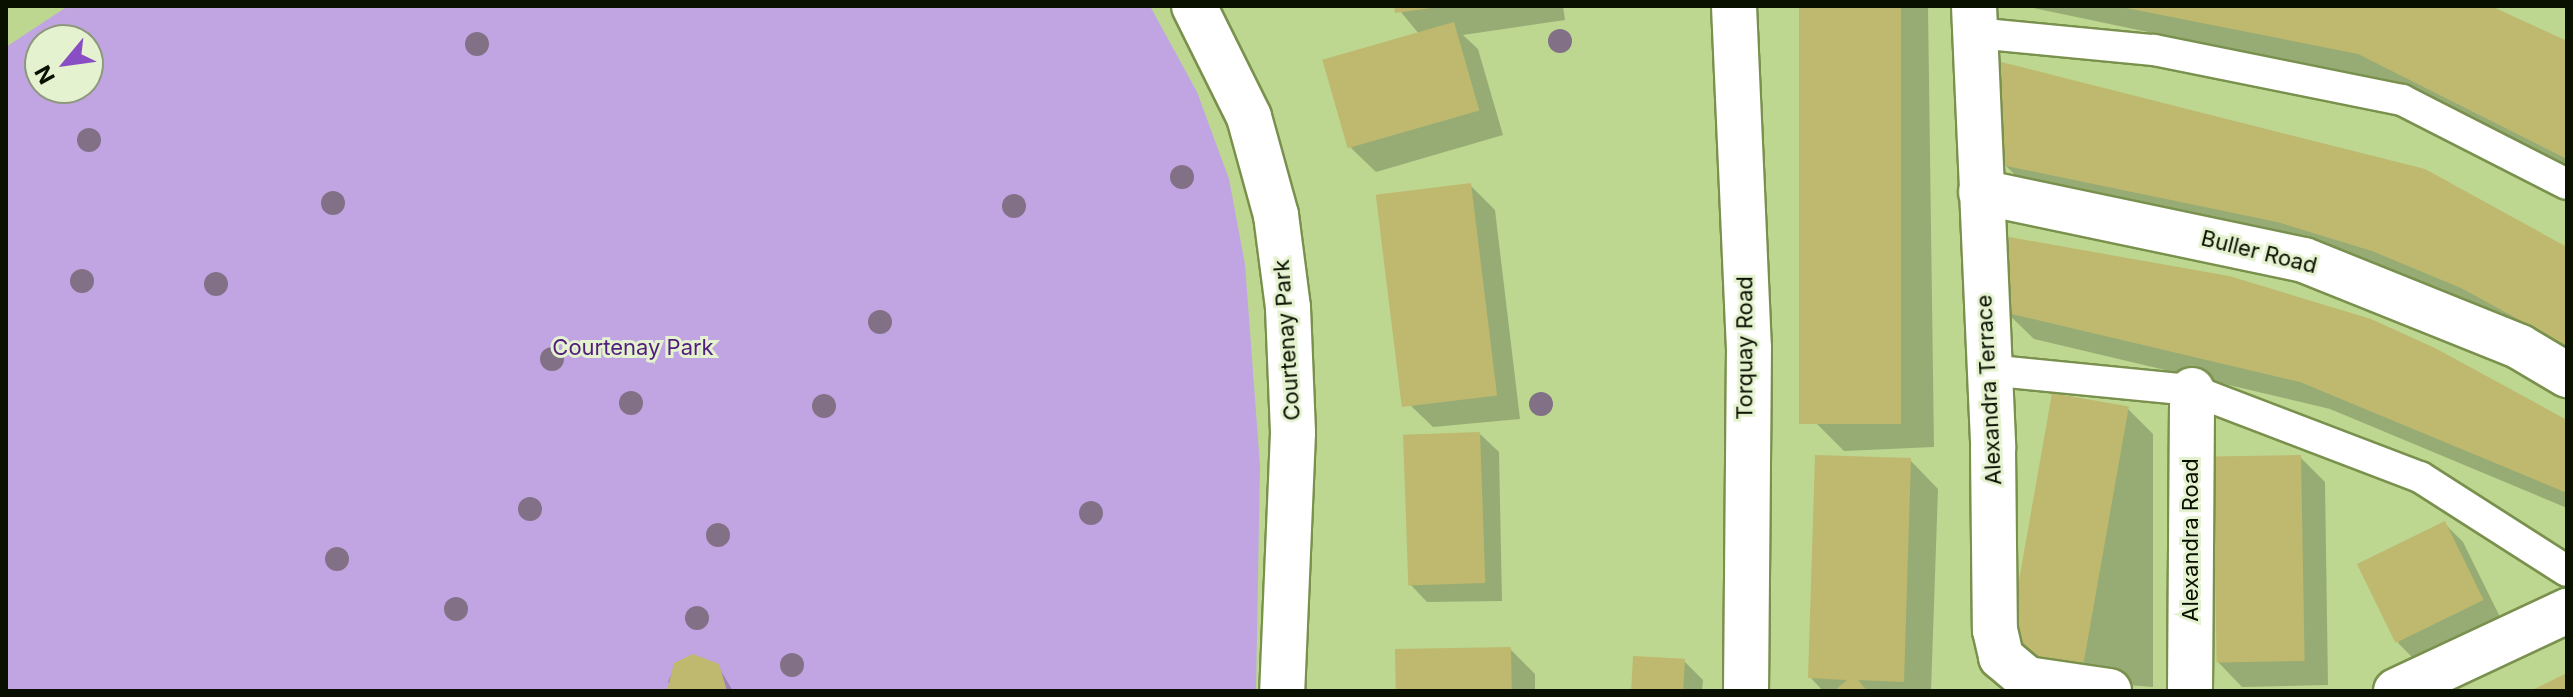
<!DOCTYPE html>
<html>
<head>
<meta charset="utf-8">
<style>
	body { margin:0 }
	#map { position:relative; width:2573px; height:697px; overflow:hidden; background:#bdd791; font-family:Inter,sans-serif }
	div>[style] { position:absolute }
	.green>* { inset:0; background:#c0a5e2 }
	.shadow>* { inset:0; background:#0003 }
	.building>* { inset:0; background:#beb96e; transform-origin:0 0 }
	.roads { filter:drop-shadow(2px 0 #7a914e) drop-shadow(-2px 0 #7a914e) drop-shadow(0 2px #7a914e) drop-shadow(0 -2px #7a914e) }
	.lane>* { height:30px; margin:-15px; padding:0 15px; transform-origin:15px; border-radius:15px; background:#fff }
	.street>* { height:44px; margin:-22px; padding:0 22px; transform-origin:22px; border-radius:22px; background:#fff }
	.primary>* { height:44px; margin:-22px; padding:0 22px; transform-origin:22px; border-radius:22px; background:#fff }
	.trees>* { width:24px; height:24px; margin:-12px; border-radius:50%; background:#827186 }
	span { translate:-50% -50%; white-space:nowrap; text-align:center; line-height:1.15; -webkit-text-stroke:6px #e5f2d0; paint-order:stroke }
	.street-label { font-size:22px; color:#091000 }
	.park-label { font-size:22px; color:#521e7d }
	.frame { position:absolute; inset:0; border:8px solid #091000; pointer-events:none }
	.north { position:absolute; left:24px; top:24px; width:80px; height:80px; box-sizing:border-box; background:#e5f2d0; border:2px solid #8d987d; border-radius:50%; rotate:241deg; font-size:22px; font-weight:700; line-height:32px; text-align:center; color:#091000 }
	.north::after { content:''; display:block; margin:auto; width:28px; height:36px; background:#8a4ec4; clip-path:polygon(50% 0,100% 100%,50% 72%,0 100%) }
</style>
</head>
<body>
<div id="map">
	<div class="green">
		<div style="clip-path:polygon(evenodd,68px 6px,1150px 6px,1197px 92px,1229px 179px,1245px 264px,1260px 466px,1256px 691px,6px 691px,6px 47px,68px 6px,40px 40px,88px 40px,88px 88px,40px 88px,40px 40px)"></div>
	</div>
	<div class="shadow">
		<div style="clip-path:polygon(1396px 6px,1563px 6px,1565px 20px,1463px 35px,1478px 49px,1503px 135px,1376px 172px,1351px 148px,1419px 34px)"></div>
		<div style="clip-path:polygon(1801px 6px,1928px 6px,1934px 447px,1844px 451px,1816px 423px)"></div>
		<div style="clip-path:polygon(2023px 6px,2485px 6px,2567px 43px,2567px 171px,2388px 82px)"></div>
		<div style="clip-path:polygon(2004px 164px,2567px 249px,2567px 357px,2033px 193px)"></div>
		<div style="clip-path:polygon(1470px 185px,1495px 210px,1520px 419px,1433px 427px,1408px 403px)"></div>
		<div style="clip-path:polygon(2005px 311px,2567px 422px,2567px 508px,2330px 409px,2034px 339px)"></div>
		<div style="clip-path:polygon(2128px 409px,2153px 434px,2153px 687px,2077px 681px,2052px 656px)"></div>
		<div style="clip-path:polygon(1480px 434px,1499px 452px,1502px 601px,1427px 602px,1409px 583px)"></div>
		<div style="clip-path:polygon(2300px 457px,2325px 482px,2328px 685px,2242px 687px,2218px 662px)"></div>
		<div style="clip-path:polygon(1910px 460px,1938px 489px,1931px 691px,1823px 691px,1810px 677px)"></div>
		<div style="clip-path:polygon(2444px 523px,2463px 542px,2501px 619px,2417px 662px,2398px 643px)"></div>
		<div style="clip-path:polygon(1510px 649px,1535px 674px,1535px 691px,1398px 691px)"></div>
		<div style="clip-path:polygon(1684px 661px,1703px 680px,1702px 691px,1634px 691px)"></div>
		<div style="clip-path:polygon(676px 664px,718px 666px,733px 691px,673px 691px,668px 682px)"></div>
	</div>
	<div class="building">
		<div style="clip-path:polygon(1394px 6px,1431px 6px,1431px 8px,1395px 13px)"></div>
		<div style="left:1799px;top:6px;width:102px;height:418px"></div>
		<div style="clip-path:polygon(2491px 6px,2567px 41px,2567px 159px,2358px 54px,2121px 7px)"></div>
		<div style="left:1454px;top:22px;width:92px;height:137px;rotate:74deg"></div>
		<div style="clip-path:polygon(2001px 62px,2425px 169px,2567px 247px,2567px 346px,2461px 288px,2372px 251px,2277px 222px,2002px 165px)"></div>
		<div style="left:1471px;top:183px;width:214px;height:96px;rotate:83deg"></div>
		<div style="clip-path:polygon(2009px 237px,2229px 276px,2371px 319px,2435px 348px,2567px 420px,2567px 493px,2300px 382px,2003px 312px)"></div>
		<div style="left:2052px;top:393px;width:78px;height:264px;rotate:10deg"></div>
		<div style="left:1480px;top:432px;width:151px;height:77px;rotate:88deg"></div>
		<div style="clip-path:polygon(1815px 455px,1911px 458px,1904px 682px,1858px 680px,1867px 691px,1834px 691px,1847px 680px,1808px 678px)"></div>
		<div style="left:2301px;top:455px;width:206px;height:88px;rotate:89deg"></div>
		<div style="left:2445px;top:521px;width:88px;height:98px;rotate:64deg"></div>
		<div style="left:1511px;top:647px;width:44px;height:116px;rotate:89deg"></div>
		<div style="clip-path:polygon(693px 654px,719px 664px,727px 691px,667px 691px,674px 663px)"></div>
		<div style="left:1633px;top:656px;width:52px;height:35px;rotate:3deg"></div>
		<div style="clip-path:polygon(2567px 673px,2567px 691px,2530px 691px)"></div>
	</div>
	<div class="roads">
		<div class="lane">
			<div style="left:1976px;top:33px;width:179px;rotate:5.5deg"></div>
			<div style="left:2154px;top:50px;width:253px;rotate:11.4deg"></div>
			<div style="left:2402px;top:100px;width:185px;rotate:27deg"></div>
			<div style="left:1987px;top:370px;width:206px;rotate:5.6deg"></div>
			<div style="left:2192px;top:390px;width:244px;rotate:20.9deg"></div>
			<div style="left:2420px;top:477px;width:174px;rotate:32.6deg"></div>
		</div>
		<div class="street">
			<div style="left:1194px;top:6px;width:124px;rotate:63.6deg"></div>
			<div style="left:1249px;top:117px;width:102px;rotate:74.6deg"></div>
			<div style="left:1276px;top:215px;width:94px;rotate:82.6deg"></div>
			<div style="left:1288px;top:308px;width:125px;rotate:87.7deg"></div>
			<div style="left:1293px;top:433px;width:258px;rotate:92.4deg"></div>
			<div style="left:1974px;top:6px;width:443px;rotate:87.5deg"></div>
			<div style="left:1993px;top:449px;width:181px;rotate:89.4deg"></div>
			<div style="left:1995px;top:630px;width:28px;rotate:77deg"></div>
			<div style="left:2001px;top:657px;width:34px;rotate:40deg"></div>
			<div style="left:2027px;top:679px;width:83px;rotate:8.3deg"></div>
			<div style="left:1981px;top:192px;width:330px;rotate:11.9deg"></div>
			<div style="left:2304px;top:260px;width:233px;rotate:21.9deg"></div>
			<div style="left:2520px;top:347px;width:55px;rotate:30.8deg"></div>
			<div style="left:2190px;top:691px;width:301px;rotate:-89.6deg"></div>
			<div style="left:2396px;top:691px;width:189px;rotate:-25.1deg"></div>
		</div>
		<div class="primary">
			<div style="left:1734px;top:6px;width:342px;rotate:87.5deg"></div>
			<div style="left:1749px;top:348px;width:343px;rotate:90.5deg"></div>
		</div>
	</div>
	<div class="trees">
		<div style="left:1560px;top:41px"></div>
		<div style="left:477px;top:44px"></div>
		<div style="left:89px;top:140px"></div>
		<div style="left:1182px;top:177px"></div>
		<div style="left:333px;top:203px"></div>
		<div style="left:1014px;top:206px"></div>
		<div style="left:82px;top:281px"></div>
		<div style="left:216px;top:284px"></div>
		<div style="left:880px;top:322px"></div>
		<div style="left:552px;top:359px"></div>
		<div style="left:631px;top:403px"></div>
		<div style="left:1541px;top:404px"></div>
		<div style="left:824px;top:406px"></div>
		<div style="left:530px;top:509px"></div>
		<div style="left:1091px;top:513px"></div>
		<div style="left:718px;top:535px"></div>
		<div style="left:337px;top:559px"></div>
		<div style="left:456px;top:609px"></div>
		<div style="left:697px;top:618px"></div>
		<div style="left:792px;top:665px"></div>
	</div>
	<div class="street-label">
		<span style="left:2259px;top:252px;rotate:14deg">Buller Road</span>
		<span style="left:1287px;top:340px;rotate:-94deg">Courtenay Park</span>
		<span style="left:1745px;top:348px;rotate:-90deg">Torquay Road</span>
		<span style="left:1989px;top:390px;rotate:-93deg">Alexandra Terrace</span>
		<span style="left:2191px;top:540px;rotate:-90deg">Alexandra Road</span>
	</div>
	<div class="park-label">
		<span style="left:633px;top:348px">Courtenay Park</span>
	</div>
	<div class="frame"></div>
	<div class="north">N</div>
</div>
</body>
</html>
